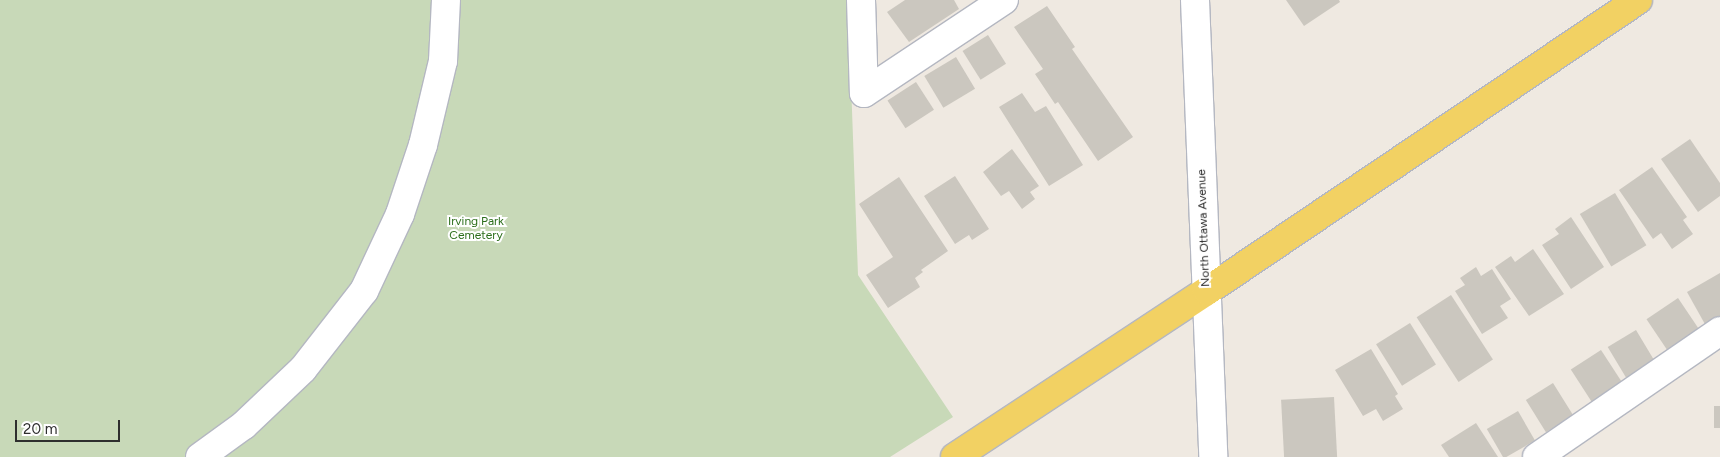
<!DOCTYPE html>
<html>
<head>
<meta charset="utf-8">
<style>
	body { margin:0 }
	#map { position:relative; width:1720px; height:457px; overflow:hidden; background:#efe9e1; font-family:Figtree,sans-serif }
	div>[style] { position:absolute }
	.cemetery>* { inset:0; background:#c8d9b8 }
	.building>* { inset:0; background:#cbc7bf; transform-origin:0 0 }
	.roads { filter:drop-shadow(1px 0 #b4b7c1) drop-shadow(-1px 0 #b4b7c1) drop-shadow(0 1px #b4b7c1) drop-shadow(0 -1px #b4b7c1) }
	.minor>* { height:28px; margin:-14px; padding:0 14px; transform-origin:14px; border-radius:14px; background:#fff }
	.major>* { height:28px; margin:-14px; padding:0 14px; transform-origin:14px; border-radius:14px; background:#f2d163 }
	span { translate:-50% -50%; white-space:nowrap; text-align:center; line-height:1.15; -webkit-text-stroke:4px #fff; paint-order:stroke }
	.park-label { font-size:12px; color:#2c6e1b }
	.street-label { font-size:12px; color:#2e2e2e }
	.scale { position:absolute; left:15px; top:420px; width:105px; height:22px; box-sizing:border-box; border:2px solid #2e2e2e; border-top:0; padding-left:6px; font-size:15px; line-height:18px; white-space:nowrap; color:#2e2e2e; -webkit-text-stroke:4px #fff; paint-order:stroke }
</style>
</head>
<body>
<div id="map">
	<div class="cemetery">
		<div style="clip-path:polygon(0 0,848px 0,858px 275px,953px 417px,890px 457px,0 457px)"></div>
	</div>
	<div class="building">
		<div style="clip-path:polygon(905px 0,954px 0,959px 9px,909px 42px,887px 12px)"></div>
		<div style="clip-path:polygon(1286px 0,1339px 0,1340px 2px,1304px 26px)"></div>
		<div style="clip-path:polygon(1047px 6px,1075px 47px,1072px 49px,1133px 137px,1098px 161px,1058px 102px,1055px 104px,1035px 74px,1043px 69px,1014px 27px)"></div>
		<div style="left:988px;top:35px;width:34px;height:30px;rotate:58deg"></div>
		<div style="left:956px;top:57px;width:37px;height:37px;rotate:59deg"></div>
		<div style="left:916px;top:82px;width:33px;height:34px;rotate:57deg"></div>
		<div style="clip-path:polygon(1022px 93px,1035px 112px,1046px 106px,1083px 165px,1049px 186px,999px 107px)"></div>
		<div style="clip-path:polygon(1690px 139px,1720px 183px,1720px 196px,1698px 212px,1661px 159px)"></div>
		<div style="clip-path:polygon(1012px 149px,1039px 186px,1030px 192px,1035px 199px,1022px 209px,1009px 191px,1001px 196px,983px 172px)"></div>
		<div style="clip-path:polygon(1652px 167px,1687px 217px,1683px 220px,1693px 234px,1672px 249px,1661px 233px,1653px 239px,1619px 190px)"></div>
		<div style="clip-path:polygon(955px 176px,989px 229px,972px 240px,969px 235px,955px 244px,924px 196px)"></div>
		<div style="clip-path:polygon(899px 177px,948px 251px,921px 270px,923px 272px,915px 278px,920px 287px,888px 308px,866px 275px,893px 257px,859px 204px)"></div>
		<div style="left:1615px;top:193px;width:61px;height:41px;rotate:59deg"></div>
		<div style="clip-path:polygon(1571px 217px,1604px 267px,1571px 289px,1542px 245px,1559px 234px,1555px 229px)"></div>
		<div style="clip-path:polygon(1533px 249px,1564px 294px,1529px 316px,1495px 267px,1511px 256px,1515px 262px)"></div>
		<div style="clip-path:polygon(1476px 267px,1481px 276px,1492px 269px,1511px 299px,1500px 306px,1508px 318px,1482px 334px,1455px 291px,1465px 285px,1460px 278px)"></div>
		<div style="clip-path:polygon(1720px 273px,1720px 318px,1706px 326px,1687px 292px)"></div>
		<div style="left:1451px;top:295px;width:77px;height:41px;rotate:57deg"></div>
		<div style="left:1678px;top:298px;width:37px;height:38px;rotate:56deg"></div>
		<div style="left:1410px;top:323px;width:49px;height:40px;rotate:58deg"></div>
		<div style="left:1636px;top:330px;width:37px;height:33px;rotate:59deg"></div>
		<div style="clip-path:polygon(1371px 349px,1398px 394px,1395px 396px,1403px 409px,1383px 421px,1376px 409px,1363px 416px,1335px 370px)"></div>
		<div style="left:1601px;top:350px;width:38px;height:36px;rotate:57deg"></div>
		<div style="left:1553px;top:383px;width:38px;height:32px;rotate:58deg"></div>
		<div style="left:1334px;top:397px;width:60px;height:53px;rotate:87deg"></div>
		<div style="left:1714px;top:406px;width:6px;height:22px"></div>
		<div style="left:1518px;top:411px;width:34px;height:36px;rotate:60deg"></div>
		<div style="clip-path:polygon(1476px 423px,1498px 457px,1449px 457px,1441px 445px)"></div>
	</div>
	<div class="roads">
		<div class="minor">
			<div style="left:861px;top:0;width:93px;rotate:88.2deg"></div>
			<div style="left:1195px;top:0;width:457px;rotate:87.7deg"></div>
			<div style="left:864px;top:93px;width:168px;rotate:-33.6deg"></div>
			<div style="left:200px;top:457px;width:54px;rotate:-36deg"></div>
			<div style="left:244px;top:425px;width:81px;rotate:-43.5deg"></div>
			<div style="left:303px;top:369px;width:99px;rotate:-52deg"></div>
			<div style="left:364px;top:291px;width:85px;rotate:-64.9deg"></div>
			<div style="left:400px;top:214px;width:73px;rotate:-71.6deg"></div>
			<div style="left:423px;top:145px;width:86px;rotate:-76.6deg"></div>
			<div style="left:443px;top:61px;width:61px;rotate:-87.2deg"></div>
			<div style="left:1537px;top:457px;width:222px;rotate:-34.5deg"></div>
		</div>
		<div class="major">
			<div style="left:955px;top:457px;width:302px;rotate:-33.4deg"></div>
			<div style="left:1207px;top:291px;width:520px;rotate:-34.03deg"></div>
		</div>
	</div>
	<div class="park-label">
		<span style="left:476px;top:229px">Irving Park<br>Cemetery</span>
	</div>
	<div class="street-label">
		<span style="left:1204px;top:228px;rotate:-92deg">North Ottawa Avenue</span>
	</div>
	<div class="scale">20 m</div>
</div>
</body>
</html>
